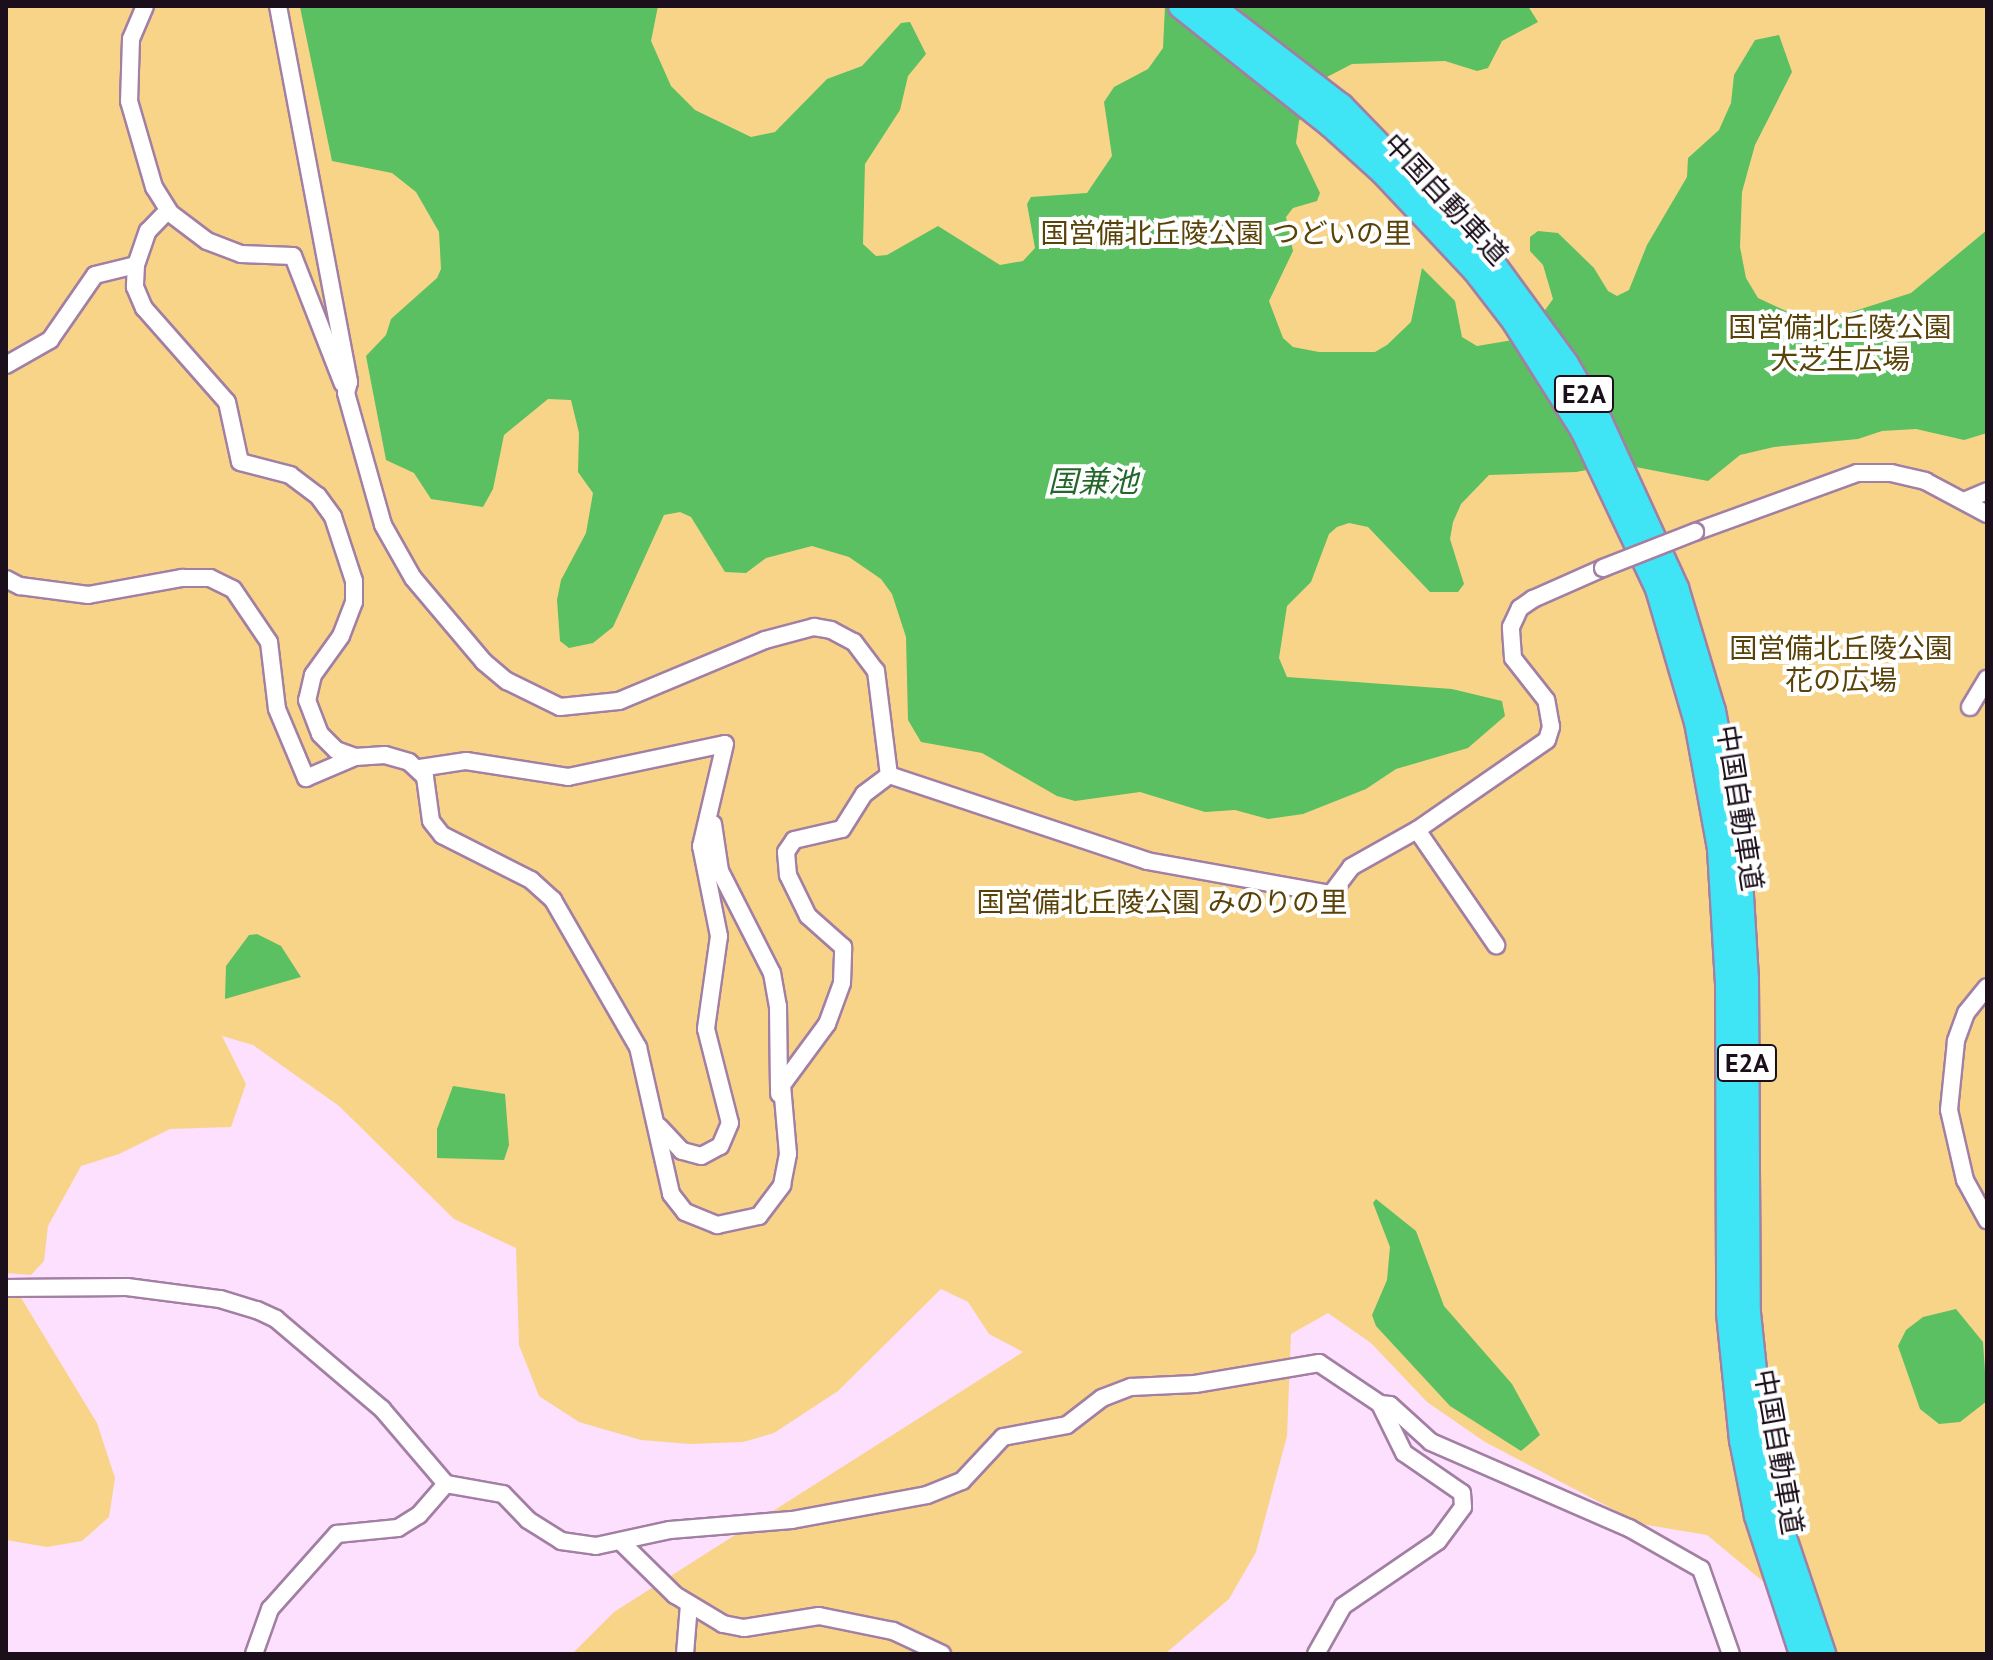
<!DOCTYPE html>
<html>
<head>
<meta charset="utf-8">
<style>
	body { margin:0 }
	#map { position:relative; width:1993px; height:1660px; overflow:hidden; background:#fddffe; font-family:"PT Sans","Noto Sans JP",sans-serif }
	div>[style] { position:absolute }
	.green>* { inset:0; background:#f8d489 }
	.water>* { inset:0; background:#5ac061 }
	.roads { filter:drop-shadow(2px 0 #a27fa3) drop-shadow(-2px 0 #a27fa3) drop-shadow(0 2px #a27fa3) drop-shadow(0 -2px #a27fa3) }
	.minor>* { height:16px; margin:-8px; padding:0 8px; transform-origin:8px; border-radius:8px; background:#fff }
	.highway>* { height:24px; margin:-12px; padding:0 12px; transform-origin:12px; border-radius:12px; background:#3fe5f5 }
	.bridges { filter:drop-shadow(2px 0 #a27fa3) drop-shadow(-2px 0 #a27fa3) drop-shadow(0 2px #a27fa3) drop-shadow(0 -2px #a27fa3) }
	.minor-bridge>* { height:16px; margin:-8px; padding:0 8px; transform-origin:8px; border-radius:8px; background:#fff }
	span { translate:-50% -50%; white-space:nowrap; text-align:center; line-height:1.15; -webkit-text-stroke:8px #fff; paint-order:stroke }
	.shield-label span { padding:2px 6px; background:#fff; border:2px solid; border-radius:6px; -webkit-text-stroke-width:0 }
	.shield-label { font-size:26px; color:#1b0f1c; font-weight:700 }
	.street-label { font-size:28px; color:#1b0f1c }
	.park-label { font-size:28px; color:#5a4308 }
	.water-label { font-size:30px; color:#24672a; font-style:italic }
	.frame { position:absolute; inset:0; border:8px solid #1b0f1c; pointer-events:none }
</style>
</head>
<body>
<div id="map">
	<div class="green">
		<div style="clip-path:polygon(6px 6px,1987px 6px,1987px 1654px,1834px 1654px,1824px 1632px,1707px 1535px,1641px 1524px,1485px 1442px,1427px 1402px,1371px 1343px,1328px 1313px,1291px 1334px,1287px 1436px,1256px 1552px,1229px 1599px,1165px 1654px,572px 1654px,614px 1612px,1023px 1352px,989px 1334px,968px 1302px,941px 1289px,838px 1391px,774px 1433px,743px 1442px,690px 1444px,641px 1440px,579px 1422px,539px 1396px,519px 1345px,516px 1248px,454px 1219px,339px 1106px,253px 1045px,222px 1036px,246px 1084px,231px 1127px,170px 1129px,119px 1154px,81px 1166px,48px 1226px,44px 1261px,31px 1275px,6px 1273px)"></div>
		<div style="clip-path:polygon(6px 1273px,97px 1423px,115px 1478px,109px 1517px,82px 1541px,47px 1547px,6px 1540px)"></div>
	</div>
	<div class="water">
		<div style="clip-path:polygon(658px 6px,651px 41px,671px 86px,695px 110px,751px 137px,775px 132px,827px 79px,862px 66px,901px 23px,910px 22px,926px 54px,908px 76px,900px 110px,865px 164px,863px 244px,876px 256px,887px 255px,938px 226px,1000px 265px,1023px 261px,1035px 248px,1027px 204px,1031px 197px,1087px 193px,1112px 156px,1104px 102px,1114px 87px,1148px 69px,1163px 48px,1165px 6px,1528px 6px,1538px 22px,1502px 41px,1488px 68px,1477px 71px,1445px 61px,1352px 64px,1325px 78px,1299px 121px,1296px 143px,1320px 193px,1317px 201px,1293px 208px,1286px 217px,1293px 251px,1269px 301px,1283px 338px,1293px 347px,1319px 352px,1375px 352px,1387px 345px,1411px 322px,1422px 268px,1455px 301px,1462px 337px,1477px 346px,1525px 338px,1553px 299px,1543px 265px,1530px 251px,1530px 237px,1538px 231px,1558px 233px,1594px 268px,1608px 291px,1617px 296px,1629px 290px,1647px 245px,1687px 177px,1688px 158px,1719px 130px,1731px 103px,1734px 75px,1755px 40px,1779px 35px,1792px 72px,1755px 145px,1742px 192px,1740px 247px,1746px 278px,1758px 298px,1814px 324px,1911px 293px,1987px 230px,1987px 433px,1964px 440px,1916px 429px,1882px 431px,1858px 439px,1774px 447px,1740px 455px,1708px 481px,1620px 464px,1576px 472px,1489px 475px,1461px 504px,1453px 522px,1450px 539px,1464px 584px,1458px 592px,1430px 592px,1368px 527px,1349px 523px,1337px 527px,1329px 534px,1311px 582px,1287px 606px,1279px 658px,1287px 677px,1452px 689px,1502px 701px,1505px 716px,1468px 748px,1396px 769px,1366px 789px,1303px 814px,1268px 819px,1235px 810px,1205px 812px,1140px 792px,1075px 801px,1057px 796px,982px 753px,921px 742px,908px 720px,906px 637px,892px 594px,881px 579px,849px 557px,812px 546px,766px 558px,746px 573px,725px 572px,691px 517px,680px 512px,664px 515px,613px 627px,593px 643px,569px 648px,560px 641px,557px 600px,561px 580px,586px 533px,593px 493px,578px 472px,579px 433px,571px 400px,548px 399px,504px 435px,493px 489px,483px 507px,431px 499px,414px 473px,386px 460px,366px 356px,386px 335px,391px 319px,437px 278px,441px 269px,439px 232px,416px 192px,392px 173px,332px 161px,300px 7px)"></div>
		<div style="clip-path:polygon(257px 934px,281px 946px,301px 977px,225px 999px,226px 966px,249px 935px)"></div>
		<div style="clip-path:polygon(453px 1086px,505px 1094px,509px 1145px,504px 1160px,437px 1158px,437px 1129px)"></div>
		<div style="clip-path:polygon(1376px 1199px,1416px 1231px,1444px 1306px,1512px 1384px,1540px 1435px,1521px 1451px,1450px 1406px,1376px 1326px,1372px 1315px,1387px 1280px,1390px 1247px,1373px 1203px)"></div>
		<div style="clip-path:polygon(1956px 1309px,1983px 1342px,1987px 1401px,1960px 1422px,1939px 1424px,1920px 1409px,1898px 1346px,1906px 1330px,1923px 1317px)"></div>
	</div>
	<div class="roads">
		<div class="minor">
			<div style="left:145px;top:6px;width:36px;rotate:113deg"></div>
			<div style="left:131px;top:39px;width:62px;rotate:91.8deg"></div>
			<div style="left:129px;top:101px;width:90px;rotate:73.8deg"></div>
			<div style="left:154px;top:187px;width:31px;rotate:58deg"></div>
			<div style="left:170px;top:213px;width:46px;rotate:37.1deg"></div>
			<div style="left:207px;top:241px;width:36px;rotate:21deg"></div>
			<div style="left:241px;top:254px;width:52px;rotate:2.2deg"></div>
			<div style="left:293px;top:256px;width:137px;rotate:68.7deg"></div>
			<div style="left:278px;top:6px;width:383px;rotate:79.3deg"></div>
			<div style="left:349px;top:382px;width:11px;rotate:105deg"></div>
			<div style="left:346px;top:393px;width:137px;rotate:74.3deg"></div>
			<div style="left:383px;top:525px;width:61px;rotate:60.5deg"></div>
			<div style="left:413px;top:578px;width:110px;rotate:49.8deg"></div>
			<div style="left:484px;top:662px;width:30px;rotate:40deg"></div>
			<div style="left:507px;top:681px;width:59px;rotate:26.1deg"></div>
			<div style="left:560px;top:707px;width:59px;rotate:-5.8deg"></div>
			<div style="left:619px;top:701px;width:158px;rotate:-22.7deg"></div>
			<div style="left:765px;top:640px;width:51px;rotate:-14.9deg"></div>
			<div style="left:814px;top:627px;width:17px;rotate:10deg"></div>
			<div style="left:831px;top:630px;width:26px;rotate:28deg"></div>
			<div style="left:854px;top:642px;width:36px;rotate:53deg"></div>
			<div style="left:876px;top:671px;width:105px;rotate:82.9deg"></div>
			<div style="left:136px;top:265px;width:22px;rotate:93deg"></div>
			<div style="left:135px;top:287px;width:23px;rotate:67deg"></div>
			<div style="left:144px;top:308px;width:125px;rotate:48.6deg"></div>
			<div style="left:227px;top:402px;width:61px;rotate:77.8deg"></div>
			<div style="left:240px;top:462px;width:52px;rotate:14.6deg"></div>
			<div style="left:290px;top:475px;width:35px;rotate:37deg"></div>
			<div style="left:318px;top:496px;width:26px;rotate:54deg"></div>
			<div style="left:333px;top:517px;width:67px;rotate:71.8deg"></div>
			<div style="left:354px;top:581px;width:21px;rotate:90deg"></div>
			<div style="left:354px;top:602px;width:36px;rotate:111deg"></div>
			<div style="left:341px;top:636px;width:48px;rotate:125.7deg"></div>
			<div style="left:313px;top:675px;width:26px;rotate:103deg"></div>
			<div style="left:307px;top:700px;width:36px;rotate:69deg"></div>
			<div style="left:320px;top:734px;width:23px;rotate:45deg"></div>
			<div style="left:336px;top:750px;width:20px;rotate:20deg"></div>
			<div style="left:6px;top:365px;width:51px;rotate:-29.6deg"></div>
			<div style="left:50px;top:340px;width:79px;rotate:-55.3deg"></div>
			<div style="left:95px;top:275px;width:42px;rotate:-13.7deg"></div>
			<div style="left:136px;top:265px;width:36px;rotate:-71deg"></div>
			<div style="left:148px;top:231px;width:29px;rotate:-46deg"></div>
			<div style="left:1966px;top:500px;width:23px;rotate:-23deg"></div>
			<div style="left:1695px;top:532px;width:172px;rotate:-20deg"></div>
			<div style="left:1857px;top:473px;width:34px"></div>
			<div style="left:1891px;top:473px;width:35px;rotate:13deg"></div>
			<div style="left:1925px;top:481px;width:70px;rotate:28deg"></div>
			<div style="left:6px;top:579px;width:16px;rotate:27deg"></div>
			<div style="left:20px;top:586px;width:69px;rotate:7.5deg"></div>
			<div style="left:88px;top:595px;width:96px;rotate:-10.3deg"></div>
			<div style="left:182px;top:578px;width:28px"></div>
			<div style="left:210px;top:578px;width:25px;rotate:26deg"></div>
			<div style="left:233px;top:589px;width:64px;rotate:55.8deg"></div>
			<div style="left:269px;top:642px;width:67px;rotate:83.2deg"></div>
			<div style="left:277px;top:709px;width:75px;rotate:67.2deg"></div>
			<div style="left:306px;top:778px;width:53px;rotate:-23.2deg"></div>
			<div style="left:355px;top:757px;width:30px;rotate:-4deg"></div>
			<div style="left:385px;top:755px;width:25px;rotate:16deg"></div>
			<div style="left:409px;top:762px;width:22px;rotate:43deg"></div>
			<div style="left:425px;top:777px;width:44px;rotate:82.2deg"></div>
			<div style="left:431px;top:821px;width:18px;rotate:52deg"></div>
			<div style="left:442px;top:835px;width:100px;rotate:26.8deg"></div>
			<div style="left:531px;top:880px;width:30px;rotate:42deg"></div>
			<div style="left:553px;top:900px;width:170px;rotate:60deg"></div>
			<div style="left:638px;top:1047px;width:151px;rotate:77.3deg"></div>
			<div style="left:671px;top:1194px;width:23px;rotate:52deg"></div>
			<div style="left:685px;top:1212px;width:35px;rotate:22deg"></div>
			<div style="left:717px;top:1225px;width:43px;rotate:-12.1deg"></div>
			<div style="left:759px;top:1216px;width:39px;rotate:-53deg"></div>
			<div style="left:782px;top:1185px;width:32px;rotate:-79deg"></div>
			<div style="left:788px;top:1154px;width:69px;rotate:-95deg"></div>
			<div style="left:782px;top:1085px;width:76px;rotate:-53.6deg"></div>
			<div style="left:827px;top:1024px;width:44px;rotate:-69.9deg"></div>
			<div style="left:842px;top:983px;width:36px;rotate:-88deg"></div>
			<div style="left:843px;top:947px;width:47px;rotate:-138.5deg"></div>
			<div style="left:808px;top:916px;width:46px;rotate:-116deg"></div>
			<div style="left:788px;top:875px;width:23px;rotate:-95deg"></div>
			<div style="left:786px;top:852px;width:14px;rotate:-56deg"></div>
			<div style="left:794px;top:840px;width:49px;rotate:-12.9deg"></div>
			<div style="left:842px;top:829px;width:41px;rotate:-57.8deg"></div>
			<div style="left:864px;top:794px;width:31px;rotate:-37deg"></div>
			<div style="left:1970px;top:707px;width:33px;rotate:-59deg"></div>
			<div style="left:420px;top:768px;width:47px;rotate:-8.7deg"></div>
			<div style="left:466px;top:761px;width:103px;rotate:8.9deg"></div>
			<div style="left:568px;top:777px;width:160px;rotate:-11.9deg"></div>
			<div style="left:725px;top:744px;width:105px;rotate:103.2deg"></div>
			<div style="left:701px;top:846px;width:92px;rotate:78.7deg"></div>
			<div style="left:719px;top:936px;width:94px;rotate:98deg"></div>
			<div style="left:706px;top:1029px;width:97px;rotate:75.7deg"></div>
			<div style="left:730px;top:1123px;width:25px;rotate:113deg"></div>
			<div style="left:720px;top:1146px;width:21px;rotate:152deg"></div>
			<div style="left:701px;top:1156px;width:20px;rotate:-165deg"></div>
			<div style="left:682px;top:1151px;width:33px;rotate:-133deg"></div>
			<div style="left:889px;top:775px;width:272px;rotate:18.4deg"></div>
			<div style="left:1147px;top:861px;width:187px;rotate:10.2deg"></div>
			<div style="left:1331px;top:894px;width:34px;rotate:-53deg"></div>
			<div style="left:1351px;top:867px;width:76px;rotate:-29.3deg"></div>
			<div style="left:1417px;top:830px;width:158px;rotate:-34.7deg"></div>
			<div style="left:1547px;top:740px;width:14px;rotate:-73deg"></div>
			<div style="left:1551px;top:727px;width:27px;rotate:-100deg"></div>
			<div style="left:1546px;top:700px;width:53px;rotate:-128.2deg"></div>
			<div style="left:1513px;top:658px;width:31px;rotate:-94deg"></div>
			<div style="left:1511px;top:627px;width:21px;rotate:-65deg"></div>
			<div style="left:1520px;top:608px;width:16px;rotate:-35deg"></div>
			<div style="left:1533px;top:599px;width:77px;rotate:-23.9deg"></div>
			<div style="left:713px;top:824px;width:48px;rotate:81.5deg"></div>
			<div style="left:720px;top:871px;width:114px;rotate:63deg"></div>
			<div style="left:772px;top:973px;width:34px;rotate:80deg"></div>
			<div style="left:778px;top:1006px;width:88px;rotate:89.3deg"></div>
			<div style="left:1417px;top:830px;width:140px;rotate:55.5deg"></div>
			<div style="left:1987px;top:987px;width:33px;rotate:129deg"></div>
			<div style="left:1966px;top:1013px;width:30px;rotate:110deg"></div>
			<div style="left:1956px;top:1041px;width:69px;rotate:95.8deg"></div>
			<div style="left:1949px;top:1110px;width:72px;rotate:77.1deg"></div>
			<div style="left:1965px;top:1180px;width:46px;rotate:61.2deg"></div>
			<div style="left:6px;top:1288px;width:121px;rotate:-0.5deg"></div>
			<div style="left:127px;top:1287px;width:94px;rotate:7.4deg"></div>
			<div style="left:220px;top:1299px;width:39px;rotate:17deg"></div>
			<div style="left:257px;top:1310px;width:21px;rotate:25deg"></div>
			<div style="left:276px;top:1319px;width:139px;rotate:40.3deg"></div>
			<div style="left:382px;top:1409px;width:99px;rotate:49.5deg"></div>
			<div style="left:621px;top:1542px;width:76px;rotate:44.5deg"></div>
			<div style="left:675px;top:1595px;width:56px;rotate:31.1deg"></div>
			<div style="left:723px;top:1624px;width:21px;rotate:11deg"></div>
			<div style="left:744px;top:1628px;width:76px;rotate:-9.1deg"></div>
			<div style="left:819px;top:1616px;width:76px;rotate:11.5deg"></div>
			<div style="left:893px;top:1631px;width:54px;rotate:25.1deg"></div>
			<div style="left:254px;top:1654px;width:48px;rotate:-70.4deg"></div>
			<div style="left:270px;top:1609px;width:101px;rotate:-48.2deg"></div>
			<div style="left:337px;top:1534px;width:61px;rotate:-5.6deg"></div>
			<div style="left:398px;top:1528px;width:25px;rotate:-32deg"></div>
			<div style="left:419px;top:1515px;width:41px;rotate:-48.9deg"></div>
			<div style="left:446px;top:1484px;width:58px;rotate:10deg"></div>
			<div style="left:503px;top:1494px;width:36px;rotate:46deg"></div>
			<div style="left:528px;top:1520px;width:39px;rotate:32deg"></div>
			<div style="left:561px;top:1541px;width:35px;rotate:8deg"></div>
			<div style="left:596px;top:1546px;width:76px;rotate:-12.2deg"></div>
			<div style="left:670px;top:1530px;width:122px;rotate:-4.7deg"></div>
			<div style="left:792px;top:1520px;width:137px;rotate:-10.5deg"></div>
			<div style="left:927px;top:1495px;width:38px;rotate:-22deg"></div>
			<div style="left:962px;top:1481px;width:60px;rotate:-47deg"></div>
			<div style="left:1003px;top:1437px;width:65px;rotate:-10.6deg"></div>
			<div style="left:1067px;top:1425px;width:44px;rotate:-37.6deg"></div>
			<div style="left:1102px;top:1398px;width:31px;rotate:-21deg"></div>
			<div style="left:1131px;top:1387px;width:64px;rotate:-2.7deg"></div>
			<div style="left:1195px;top:1384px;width:126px;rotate:-9.6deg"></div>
			<div style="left:1319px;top:1363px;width:73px;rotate:33.9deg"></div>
			<div style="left:685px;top:1654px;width:50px;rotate:-85.4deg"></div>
			<div style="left:1316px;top:1654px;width:55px;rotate:-60.6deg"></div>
			<div style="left:1343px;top:1606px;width:115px;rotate:-34.4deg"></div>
			<div style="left:1438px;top:1541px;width:42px;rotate:-53.7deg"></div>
			<div style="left:1463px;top:1507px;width:14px;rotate:-94deg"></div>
			<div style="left:1462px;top:1493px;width:70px;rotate:-145.4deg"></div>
			<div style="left:1404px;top:1453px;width:55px;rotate:-116.1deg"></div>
			<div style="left:1380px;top:1404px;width:10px;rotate:6deg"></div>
			<div style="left:1390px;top:1405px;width:55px;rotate:42.1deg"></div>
			<div style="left:1431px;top:1442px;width:216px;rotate:23.5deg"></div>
			<div style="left:1629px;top:1528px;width:83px;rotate:29.7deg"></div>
			<div style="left:1701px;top:1569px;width:90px;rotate:70.6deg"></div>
		</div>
		<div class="highway">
			<div style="left:1181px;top:6px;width:190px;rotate:38.4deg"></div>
			<div style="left:1330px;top:124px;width:72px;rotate:42.2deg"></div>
			<div style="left:1383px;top:172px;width:134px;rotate:46.8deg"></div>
			<div style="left:1475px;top:270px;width:66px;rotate:52.4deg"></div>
			<div style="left:1515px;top:322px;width:128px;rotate:57.8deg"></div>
			<div style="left:1583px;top:430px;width:176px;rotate:64.7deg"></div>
			<div style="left:1658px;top:589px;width:139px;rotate:73.7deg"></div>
			<div style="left:1697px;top:722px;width:129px;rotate:79.7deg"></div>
			<div style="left:1720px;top:849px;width:134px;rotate:86.6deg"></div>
			<div style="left:1728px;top:983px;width:330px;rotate:89.8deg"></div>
			<div style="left:1729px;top:1313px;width:128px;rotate:84.2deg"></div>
			<div style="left:1742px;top:1440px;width:77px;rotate:78.8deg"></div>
			<div style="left:1757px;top:1516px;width:145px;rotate:71.9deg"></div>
			<div style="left:1211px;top:6px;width:164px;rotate:37.6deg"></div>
			<div style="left:1341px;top:106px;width:216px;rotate:45.9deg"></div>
			<div style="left:1491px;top:261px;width:127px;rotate:53.9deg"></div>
			<div style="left:1566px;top:364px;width:67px;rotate:59.6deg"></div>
			<div style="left:1600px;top:422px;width:183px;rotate:65.4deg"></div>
			<div style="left:1676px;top:588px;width:128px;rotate:73.3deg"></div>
			<div style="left:1713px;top:711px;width:136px;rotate:79.4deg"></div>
			<div style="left:1738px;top:845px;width:134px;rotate:86.6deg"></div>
			<div style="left:1746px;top:979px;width:334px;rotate:89.7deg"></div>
			<div style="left:1748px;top:1313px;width:124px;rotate:84deg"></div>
			<div style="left:1761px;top:1436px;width:79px;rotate:79.1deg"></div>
			<div style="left:1776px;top:1514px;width:148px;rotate:71.4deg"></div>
		</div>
	</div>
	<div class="bridges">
		<div class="minor-bridge">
			<div style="left:1603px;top:568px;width:99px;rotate:-21.4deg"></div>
		</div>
	</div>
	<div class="shield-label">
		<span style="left:1584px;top:394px">E2A</span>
		<span style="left:1747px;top:1063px">E2A</span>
	</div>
	<div class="street-label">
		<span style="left:1446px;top:199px;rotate:47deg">中国自動車道</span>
		<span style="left:1740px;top:808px;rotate:81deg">中国自動車道</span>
		<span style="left:1779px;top:1452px;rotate:80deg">中国自動車道</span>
	</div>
	<div class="park-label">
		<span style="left:1226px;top:233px">国営備北丘陵公園 つどいの里</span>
		<span style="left:1840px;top:343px">国営備北丘陵公園<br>大芝生広場</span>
		<span style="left:1841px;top:664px">国営備北丘陵公園<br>花の広場</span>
		<span style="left:1162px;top:902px">国営備北丘陵公園 みのりの里</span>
	</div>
	<div class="water-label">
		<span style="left:1093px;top:481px">国兼池</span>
	</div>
	<div class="frame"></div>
</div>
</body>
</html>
